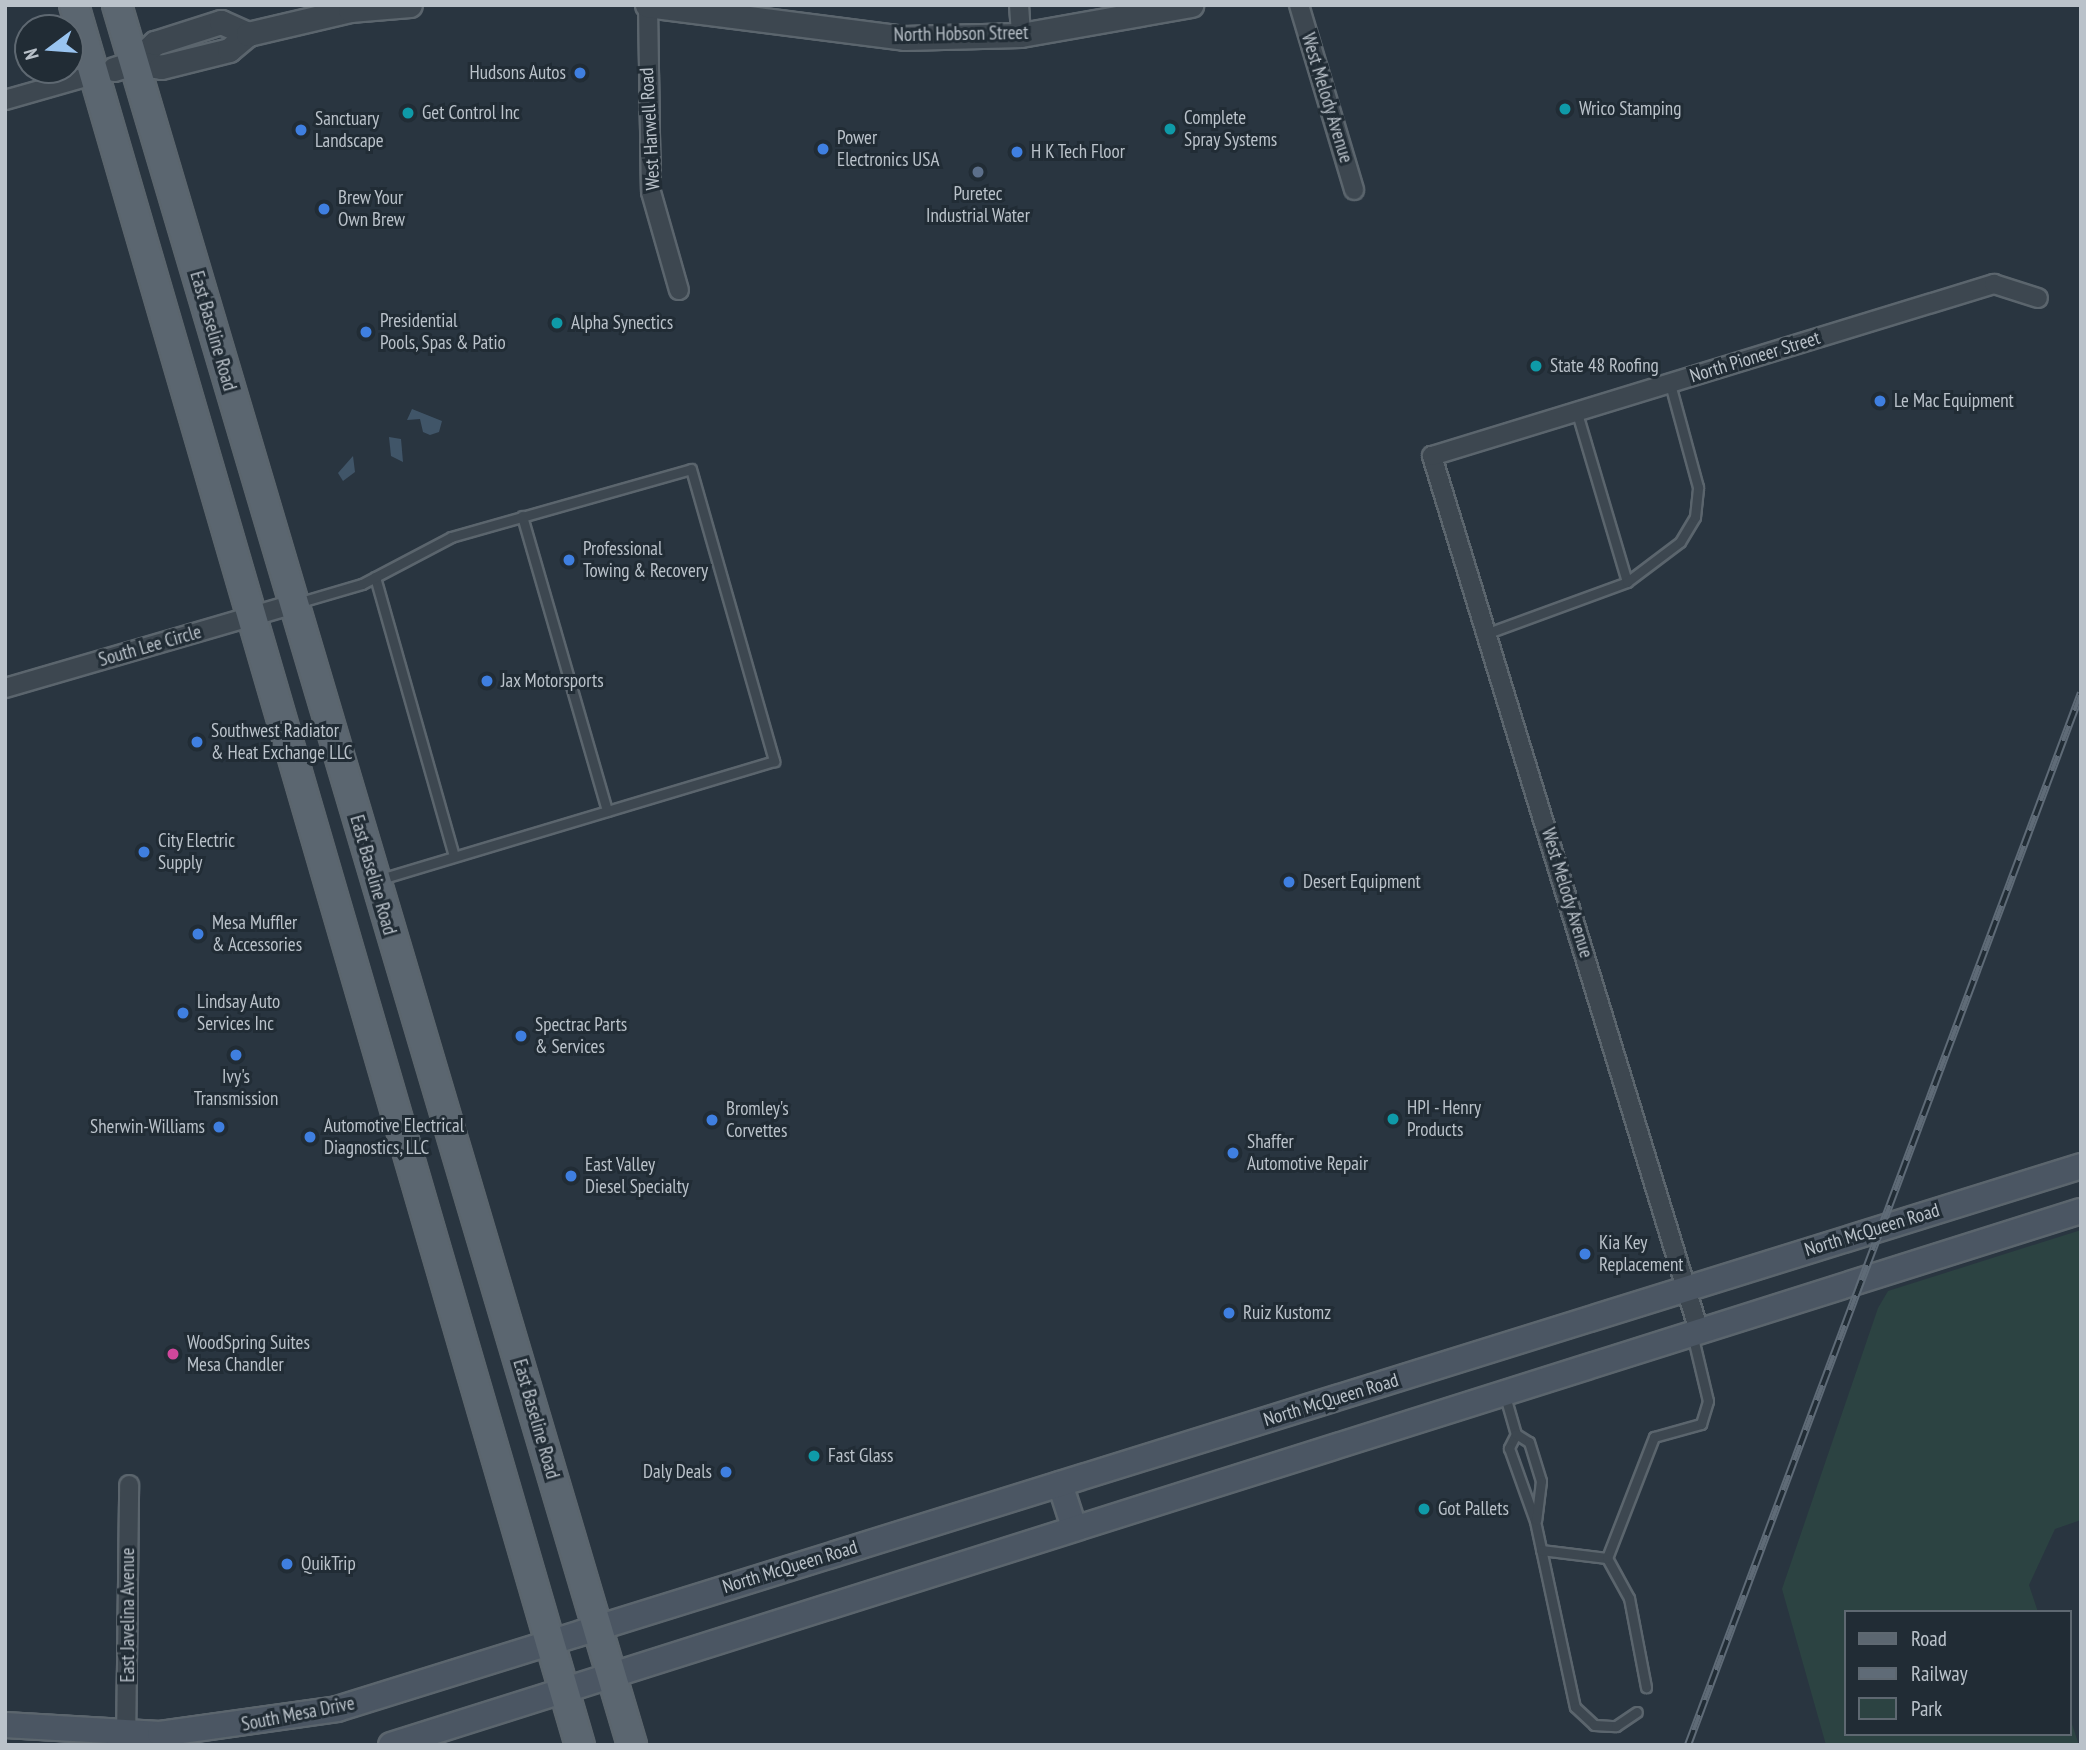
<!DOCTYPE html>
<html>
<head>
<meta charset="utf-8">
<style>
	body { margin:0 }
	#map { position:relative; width:2086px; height:1750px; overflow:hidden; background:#293540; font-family:"PT Sans Narrow",sans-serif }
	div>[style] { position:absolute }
	.green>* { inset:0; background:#2c4342 }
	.water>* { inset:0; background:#405568 }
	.roads { filter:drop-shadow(2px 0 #5b656d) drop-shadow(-2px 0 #5b656d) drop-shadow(0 2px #5b656d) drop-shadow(0 -2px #5b656d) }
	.service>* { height:9px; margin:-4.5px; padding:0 4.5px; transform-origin:4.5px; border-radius:4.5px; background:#3d4750 }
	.minor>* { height:18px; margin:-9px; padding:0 9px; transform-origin:9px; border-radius:9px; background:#3d4750 }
	.tertiary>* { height:23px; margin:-11.5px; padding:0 11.5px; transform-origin:11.5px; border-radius:11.5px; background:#3d4750 }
	.secondary>* { height:24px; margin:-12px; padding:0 12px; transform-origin:12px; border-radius:12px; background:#4b5663 }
	.primary>* { height:28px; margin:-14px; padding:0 14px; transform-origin:14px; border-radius:14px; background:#5b6670 }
	.rail>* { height:8px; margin-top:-4px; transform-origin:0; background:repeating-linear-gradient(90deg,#212c35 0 16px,#5f6b77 0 32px); box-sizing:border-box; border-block:2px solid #5f6b77 }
	.dots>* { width:19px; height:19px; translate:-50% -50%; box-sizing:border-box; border:4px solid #212c35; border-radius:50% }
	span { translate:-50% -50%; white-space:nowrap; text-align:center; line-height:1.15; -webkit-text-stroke:6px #212c35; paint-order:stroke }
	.street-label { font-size:19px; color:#bac2ca }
	.poi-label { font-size:19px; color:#bac2ca }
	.right { translate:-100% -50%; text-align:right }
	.left { translate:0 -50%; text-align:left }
	.frame { position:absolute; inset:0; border:7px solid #bac2ca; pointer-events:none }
	.legend { position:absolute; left:1844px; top:1610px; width:228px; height:126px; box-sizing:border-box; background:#212c35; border:2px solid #5e6871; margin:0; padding:9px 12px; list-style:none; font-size:21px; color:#bac2ca }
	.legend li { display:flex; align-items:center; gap:14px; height:35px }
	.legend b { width:35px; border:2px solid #5e6871 }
	.north { position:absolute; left:14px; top:14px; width:70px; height:70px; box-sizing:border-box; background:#212c35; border:2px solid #5e6871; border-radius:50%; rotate:254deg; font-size:19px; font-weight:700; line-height:28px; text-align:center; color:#bac2ca }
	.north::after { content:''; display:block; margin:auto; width:24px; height:32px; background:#99c4f0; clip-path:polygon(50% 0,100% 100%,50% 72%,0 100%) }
</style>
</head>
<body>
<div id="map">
	<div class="green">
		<div style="clip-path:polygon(2081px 1230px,2081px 1520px,2055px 1529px,2029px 1585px,2038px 1612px,1846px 1612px,1846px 1734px,2070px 1734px,2070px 1718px,2079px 1745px,1826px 1745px,1782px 1589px,1878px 1308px,1888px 1291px)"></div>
	</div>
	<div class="water">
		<div style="clip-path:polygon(412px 409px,442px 421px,439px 432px,430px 435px,423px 432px,420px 419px,407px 420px)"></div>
		<div style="clip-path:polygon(389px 437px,401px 439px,403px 462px,391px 456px)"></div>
		<div style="clip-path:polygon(353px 456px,355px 472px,343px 481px,338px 473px)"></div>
	</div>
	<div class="roads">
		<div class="service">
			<div style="left:1577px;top:413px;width:176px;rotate:73.5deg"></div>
			<div style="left:522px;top:516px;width:307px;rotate:73.9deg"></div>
			<div style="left:375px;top:577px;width:290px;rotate:74.2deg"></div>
			<div style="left:297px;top:603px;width:68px;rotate:-16.3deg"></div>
			<div style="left:362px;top:584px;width:101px;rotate:-27.8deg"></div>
			<div style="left:451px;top:537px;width:249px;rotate:-15.8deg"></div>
			<div style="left:691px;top:469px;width:304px;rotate:74.1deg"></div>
			<div style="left:774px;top:761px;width:411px;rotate:163.3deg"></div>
			<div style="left:1488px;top:633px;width:148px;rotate:-20.1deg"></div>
			<div style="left:1627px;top:582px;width:66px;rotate:-37deg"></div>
			<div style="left:1680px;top:542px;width:29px;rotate:-59deg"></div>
			<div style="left:1695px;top:517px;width:30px;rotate:-84deg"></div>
			<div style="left:1698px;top:487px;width:107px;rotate:-105.2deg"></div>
			<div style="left:1505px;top:1396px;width:40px;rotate:74deg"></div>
			<div style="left:1516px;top:1434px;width:16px;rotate:117deg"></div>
			<div style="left:1509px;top:1448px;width:77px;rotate:70.4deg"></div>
			<div style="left:1535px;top:1521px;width:190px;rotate:77.9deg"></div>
			<div style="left:1575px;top:1707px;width:26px;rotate:43deg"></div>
			<div style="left:1594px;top:1725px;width:22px;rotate:3deg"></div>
			<div style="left:1616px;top:1726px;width:25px;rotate:-34deg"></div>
			<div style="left:1516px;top:1434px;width:15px;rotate:32deg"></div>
			<div style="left:1529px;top:1442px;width:41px;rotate:72.9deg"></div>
			<div style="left:1541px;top:1481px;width:39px;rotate:97deg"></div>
			<div style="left:1541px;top:1550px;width:66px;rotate:6.9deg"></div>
			<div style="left:1607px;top:1558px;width:46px;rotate:61.2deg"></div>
			<div style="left:1629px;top:1598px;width:91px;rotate:79.2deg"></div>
			<div style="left:1607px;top:1558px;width:130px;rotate:-68.8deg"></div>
			<div style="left:1654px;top:1437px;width:49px;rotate:-15.5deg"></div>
			<div style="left:1701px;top:1424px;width:24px;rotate:-73deg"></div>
			<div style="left:1708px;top:1401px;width:69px;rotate:-103.4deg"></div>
		</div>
		<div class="minor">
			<div style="left:648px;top:5px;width:187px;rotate:89.1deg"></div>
			<div style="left:651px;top:192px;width:102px;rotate:74.1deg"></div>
			<div style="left:1019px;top:5px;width:30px;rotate:86deg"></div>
			<div style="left:1299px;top:5px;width:193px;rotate:73.4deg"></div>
			<div style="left:5px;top:100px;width:102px;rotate:-15.9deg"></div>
			<div style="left:5px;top:688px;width:301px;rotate:-16.2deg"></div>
			<div style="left:1699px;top:1331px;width:915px;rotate:-106.97deg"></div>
			<div style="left:1432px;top:456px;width:588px;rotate:-17.02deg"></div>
			<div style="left:1994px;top:284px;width:46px;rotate:17.7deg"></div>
			<div style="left:126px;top:1745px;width:260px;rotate:-89.3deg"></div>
		</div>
		<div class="tertiary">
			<div style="left:647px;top:5px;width:259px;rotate:7.3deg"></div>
			<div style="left:904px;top:38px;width:117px;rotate:-1.5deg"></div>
			<div style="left:1021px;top:35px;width:173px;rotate:-10deg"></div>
			<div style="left:134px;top:63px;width:29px;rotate:-44deg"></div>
			<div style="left:155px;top:43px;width:69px;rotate:-17.7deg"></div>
			<div style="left:221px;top:22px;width:30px;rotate:24deg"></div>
			<div style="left:114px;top:69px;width:21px;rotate:-17deg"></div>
			<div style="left:134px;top:63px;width:27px;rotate:8deg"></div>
			<div style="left:161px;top:67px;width:70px;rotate:-14deg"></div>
			<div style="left:229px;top:50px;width:25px;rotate:-40deg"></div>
			<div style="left:248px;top:34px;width:105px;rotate:-13.2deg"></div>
			<div style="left:350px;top:10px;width:60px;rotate:-4.8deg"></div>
		</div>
		<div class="secondary">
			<div style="left:1060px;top:1484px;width:45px;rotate:72deg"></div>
			<div style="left:5px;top:1725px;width:155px;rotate:3.3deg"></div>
			<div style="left:160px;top:1734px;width:179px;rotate:-8deg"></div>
			<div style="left:337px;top:1709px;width:1827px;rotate:-17.29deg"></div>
			<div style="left:391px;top:1745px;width:1772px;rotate:-17.54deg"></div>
		</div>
		<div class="primary">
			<div style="left:74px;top:5px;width:1812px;rotate:73.79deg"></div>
			<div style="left:117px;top:5px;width:1815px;rotate:73.51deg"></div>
		</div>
	</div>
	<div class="rail">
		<div style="left:1688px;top:1745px;width:1123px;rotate:-69.52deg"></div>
	</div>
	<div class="dots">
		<div style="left:580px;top:73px;background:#3f7fe0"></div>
		<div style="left:1565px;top:109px;background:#0f9aa8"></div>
		<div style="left:408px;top:113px;background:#0f9aa8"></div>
		<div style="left:1170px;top:129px;background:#0f9aa8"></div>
		<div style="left:301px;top:130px;background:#3f7fe0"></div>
		<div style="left:823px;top:149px;background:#3f7fe0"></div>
		<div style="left:1017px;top:152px;background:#3f7fe0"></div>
		<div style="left:978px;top:172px;background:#5c6f8a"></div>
		<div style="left:324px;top:209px;background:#3f7fe0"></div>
		<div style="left:557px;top:323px;background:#0f9aa8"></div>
		<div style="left:366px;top:332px;background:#3f7fe0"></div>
		<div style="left:1536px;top:366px;background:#0f9aa8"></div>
		<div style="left:1880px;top:401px;background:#3f7fe0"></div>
		<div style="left:569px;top:560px;background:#3f7fe0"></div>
		<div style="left:487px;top:681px;background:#3f7fe0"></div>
		<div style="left:197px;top:742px;background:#3f7fe0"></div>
		<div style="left:144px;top:852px;background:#3f7fe0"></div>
		<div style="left:1289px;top:882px;background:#3f7fe0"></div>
		<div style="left:198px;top:934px;background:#3f7fe0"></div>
		<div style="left:183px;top:1013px;background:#3f7fe0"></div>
		<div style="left:521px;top:1036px;background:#3f7fe0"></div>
		<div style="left:236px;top:1055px;background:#3f7fe0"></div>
		<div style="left:1393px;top:1119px;background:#0f9aa8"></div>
		<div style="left:712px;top:1120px;background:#3f7fe0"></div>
		<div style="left:219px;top:1127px;background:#3f7fe0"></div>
		<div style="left:310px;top:1137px;background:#3f7fe0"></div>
		<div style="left:1233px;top:1153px;background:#3f7fe0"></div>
		<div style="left:571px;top:1176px;background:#3f7fe0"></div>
		<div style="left:1585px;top:1254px;background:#3f7fe0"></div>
		<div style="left:1229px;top:1313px;background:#3f7fe0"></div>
		<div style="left:173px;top:1354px;background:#d1479c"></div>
		<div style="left:814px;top:1456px;background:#0f9aa8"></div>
		<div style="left:726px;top:1472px;background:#3f7fe0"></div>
		<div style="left:1424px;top:1509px;background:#0f9aa8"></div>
		<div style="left:287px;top:1564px;background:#3f7fe0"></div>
	</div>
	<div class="street-label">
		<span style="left:961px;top:34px;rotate:-1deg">North Hobson Street</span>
		<span style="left:1327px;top:98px;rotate:73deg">West Melody Avenue</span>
		<span style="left:650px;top:129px;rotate:-93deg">West Harwell Road</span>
		<span style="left:213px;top:331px;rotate:74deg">East Baseline Road</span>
		<span style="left:1755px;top:357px;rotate:-17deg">North Pioneer Street</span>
		<span style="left:150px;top:646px;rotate:-16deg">South Lee Circle</span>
		<span style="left:373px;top:875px;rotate:74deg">East Baseline Road</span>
		<span style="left:1567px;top:893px;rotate:73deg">West Melody Avenue</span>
		<span style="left:1872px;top:1230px;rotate:-17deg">North McQueen Road</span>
		<span style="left:1331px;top:1400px;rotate:-17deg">North McQueen Road</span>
		<span style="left:536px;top:1419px;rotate:74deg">East Baseline Road</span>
		<span style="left:790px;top:1567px;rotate:-17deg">North McQueen Road</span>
		<span style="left:128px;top:1615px;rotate:-90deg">East Javelina Avenue</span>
		<span style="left:298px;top:1714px;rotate:-11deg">South Mesa Drive</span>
	</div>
	<div class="poi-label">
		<span class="right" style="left:566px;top:73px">Hudsons Autos</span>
		<span class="left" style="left:1579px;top:109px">Wrico Stamping</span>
		<span class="left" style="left:422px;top:113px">Get Control Inc</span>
		<span class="left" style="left:1184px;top:129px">Complete<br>Spray Systems</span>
		<span class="left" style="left:315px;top:130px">Sanctuary<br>Landscape</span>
		<span class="left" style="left:837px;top:149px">Power<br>Electronics USA</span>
		<span class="left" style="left:1031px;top:152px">H K Tech Floor</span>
		<span style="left:978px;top:205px">Puretec<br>Industrial Water</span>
		<span class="left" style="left:338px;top:209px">Brew Your<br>Own Brew</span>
		<span class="left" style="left:380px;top:332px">Presidential<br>Pools, Spas &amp; Patio</span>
		<span class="left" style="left:571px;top:323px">Alpha Synectics</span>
		<span class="left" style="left:1550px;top:366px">State 48 Roofing</span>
		<span class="left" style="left:1894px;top:401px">Le Mac Equipment</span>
		<span class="left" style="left:583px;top:560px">Professional<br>Towing &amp; Recovery</span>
		<span class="left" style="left:501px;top:681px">Jax Motorsports</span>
		<span class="left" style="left:211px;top:742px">Southwest Radiator<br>&amp; Heat Exchange LLC</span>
		<span class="left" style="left:158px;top:852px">City Electric<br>Supply</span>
		<span class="left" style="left:1303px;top:882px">Desert Equipment</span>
		<span class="left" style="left:212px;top:934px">Mesa Muffler<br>&amp; Accessories</span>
		<span class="left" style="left:197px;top:1013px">Lindsay Auto<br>Services Inc</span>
		<span class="left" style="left:535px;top:1036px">Spectrac Parts<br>&amp; Services</span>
		<span style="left:236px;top:1088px">Ivy's<br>Transmission</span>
		<span class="left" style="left:1407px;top:1119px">HPI - Henry<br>Products</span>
		<span class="left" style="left:726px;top:1120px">Bromley's<br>Corvettes</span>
		<span class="left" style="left:324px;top:1137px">Automotive Electrical<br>Diagnostics, LLC</span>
		<span class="right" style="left:205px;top:1127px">Sherwin-Williams</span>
		<span class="left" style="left:1247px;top:1153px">Shaffer<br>Automotive Repair</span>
		<span class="left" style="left:585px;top:1176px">East Valley<br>Diesel Specialty</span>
		<span class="left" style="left:1599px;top:1254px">Kia Key<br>Replacement</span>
		<span class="left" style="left:1243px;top:1313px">Ruiz Kustomz</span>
		<span class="left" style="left:187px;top:1354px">WoodSpring Suites<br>Mesa Chandler</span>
		<span class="left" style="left:828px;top:1456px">Fast Glass</span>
		<span class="right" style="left:712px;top:1472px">Daly Deals</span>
		<span class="left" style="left:1438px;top:1509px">Got Pallets</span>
		<span class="left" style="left:301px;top:1564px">QuikTrip</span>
	</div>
	<div class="frame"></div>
	<ul class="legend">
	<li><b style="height:9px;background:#5b6670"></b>Road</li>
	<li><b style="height:9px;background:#5f6b77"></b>Railway</li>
	<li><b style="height:19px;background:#2c4342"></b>Park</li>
	</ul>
	<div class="north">N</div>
</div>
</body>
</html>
